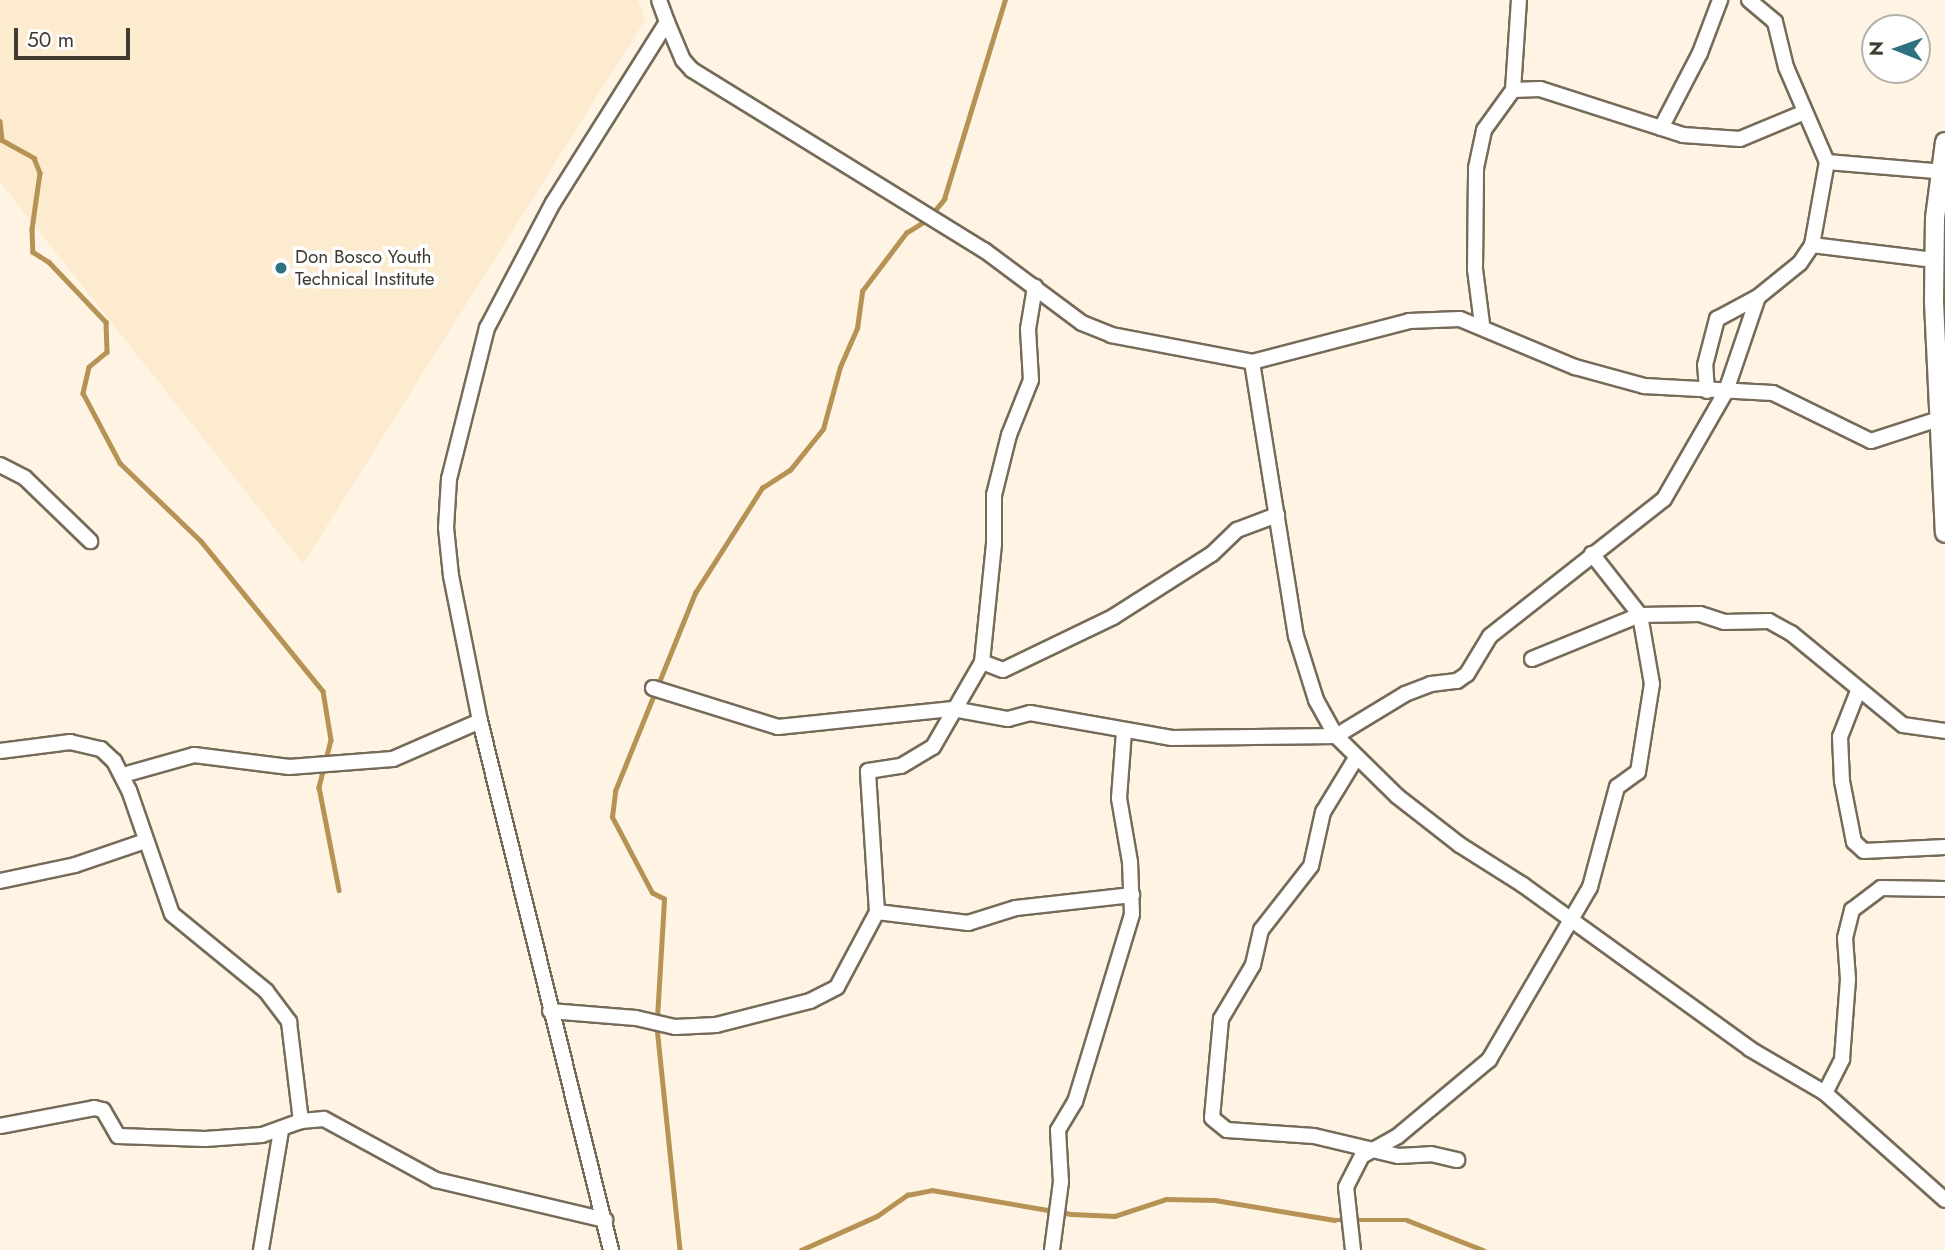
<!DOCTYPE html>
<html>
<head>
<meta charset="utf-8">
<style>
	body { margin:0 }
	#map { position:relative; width:1945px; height:1250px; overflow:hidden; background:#fff4e3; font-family:Jost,sans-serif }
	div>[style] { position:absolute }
	.built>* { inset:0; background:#fcebcf }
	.stream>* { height:4.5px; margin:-2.25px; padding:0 2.25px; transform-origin:2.25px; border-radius:2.25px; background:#b69355 }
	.roads { filter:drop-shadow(2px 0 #766b59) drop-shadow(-2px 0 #766b59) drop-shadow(0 2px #766b59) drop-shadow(0 -2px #766b59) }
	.minor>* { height:14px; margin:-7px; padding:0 7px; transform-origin:7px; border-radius:7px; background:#fff }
	.tertiary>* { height:18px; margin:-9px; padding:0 9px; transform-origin:9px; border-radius:9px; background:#fff }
	.dots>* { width:19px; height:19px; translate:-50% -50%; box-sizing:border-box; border:4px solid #fff; border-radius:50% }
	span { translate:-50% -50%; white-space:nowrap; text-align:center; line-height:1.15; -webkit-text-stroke:7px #fff; paint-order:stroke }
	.poi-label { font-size:19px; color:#403b32 }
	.left { translate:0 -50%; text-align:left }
	.north { position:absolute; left:1861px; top:14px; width:70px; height:70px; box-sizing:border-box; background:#fff; border:2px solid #b3b1ad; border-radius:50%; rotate:271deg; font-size:19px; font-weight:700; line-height:28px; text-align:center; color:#403b32 }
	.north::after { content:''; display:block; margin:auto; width:24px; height:32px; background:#2e7282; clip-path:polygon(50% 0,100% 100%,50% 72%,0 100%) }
	.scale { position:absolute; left:14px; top:28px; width:116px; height:32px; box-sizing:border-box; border:4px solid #403b32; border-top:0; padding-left:9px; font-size:21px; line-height:24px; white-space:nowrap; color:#403b32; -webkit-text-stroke:5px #fff; paint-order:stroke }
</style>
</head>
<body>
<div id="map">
	<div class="built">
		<div style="clip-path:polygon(0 0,638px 0,645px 20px,303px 564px,0 182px)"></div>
	</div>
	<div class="stream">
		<div style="left:0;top:121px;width:19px;rotate:84deg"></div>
		<div style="left:2px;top:140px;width:37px;rotate:29deg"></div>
		<div style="left:34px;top:158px;width:16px;rotate:68deg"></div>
		<div style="left:40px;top:173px;width:57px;rotate:98.1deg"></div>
		<div style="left:32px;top:229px;width:23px;rotate:88deg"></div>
		<div style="left:33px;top:252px;width:19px;rotate:32deg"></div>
		<div style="left:49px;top:262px;width:83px;rotate:46.5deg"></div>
		<div style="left:106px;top:322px;width:30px;rotate:88deg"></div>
		<div style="left:107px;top:352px;width:23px;rotate:140deg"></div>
		<div style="left:89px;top:367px;width:27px;rotate:103deg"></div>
		<div style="left:83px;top:393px;width:79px;rotate:62.1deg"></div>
		<div style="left:120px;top:463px;width:112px;rotate:43.9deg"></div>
		<div style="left:201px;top:541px;width:193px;rotate:50.9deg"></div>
		<div style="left:323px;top:691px;width:50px;rotate:80.7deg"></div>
		<div style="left:331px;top:740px;width:49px;rotate:104.3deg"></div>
		<div style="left:319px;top:787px;width:105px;rotate:79deg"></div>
		<div style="left:657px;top:1018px;width:119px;rotate:-86.6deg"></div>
		<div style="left:664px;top:899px;width:13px;rotate:-153deg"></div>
		<div style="left:652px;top:893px;width:86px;rotate:-117.8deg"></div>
		<div style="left:612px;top:817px;width:26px;rotate:-83deg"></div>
		<div style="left:615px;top:791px;width:214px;rotate:-68deg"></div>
		<div style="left:695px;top:593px;width:125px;rotate:-57.5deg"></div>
		<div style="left:762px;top:488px;width:33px;rotate:-33deg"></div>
		<div style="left:790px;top:470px;width:53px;rotate:-51.2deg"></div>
		<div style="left:823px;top:429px;width:64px;rotate:-74.7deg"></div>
		<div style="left:840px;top:367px;width:43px;rotate:-66.4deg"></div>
		<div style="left:857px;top:328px;width:37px;rotate:-82deg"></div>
		<div style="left:862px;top:291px;width:73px;rotate:-52.8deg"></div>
		<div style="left:906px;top:233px;width:26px;rotate:-32deg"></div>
		<div style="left:928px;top:219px;width:26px;rotate:-51deg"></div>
		<div style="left:944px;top:199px;width:208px;rotate:-73deg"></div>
		<div style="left:657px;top:1027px;width:224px;rotate:84.1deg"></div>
		<div style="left:801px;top:1250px;width:83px;rotate:-24.1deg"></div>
		<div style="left:877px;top:1216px;width:37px;rotate:-35deg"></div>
		<div style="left:907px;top:1195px;width:25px;rotate:-11deg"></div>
		<div style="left:932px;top:1190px;width:141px;rotate:9.8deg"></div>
		<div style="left:1071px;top:1214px;width:44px;rotate:2.6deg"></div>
		<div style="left:1115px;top:1216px;width:54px;rotate:-18.4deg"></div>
		<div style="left:1166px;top:1199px;width:49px;rotate:1.2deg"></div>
		<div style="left:1215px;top:1200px;width:121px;rotate:9.5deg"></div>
		<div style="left:1334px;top:1220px;width:73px"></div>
		<div style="left:1407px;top:1220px;width:82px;rotate:21.5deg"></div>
	</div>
	<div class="roads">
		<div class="minor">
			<div style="left:1749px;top:0;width:34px;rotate:40deg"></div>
			<div style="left:1775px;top:22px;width:46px;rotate:76.3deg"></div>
			<div style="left:1786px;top:67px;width:103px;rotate:66.7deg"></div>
			<div style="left:1827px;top:162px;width:118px;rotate:4.8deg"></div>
			<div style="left:667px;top:22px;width:41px;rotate:67.2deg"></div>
			<div style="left:683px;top:60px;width:13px;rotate:48deg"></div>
			<div style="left:692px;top:70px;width:343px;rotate:31.7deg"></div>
			<div style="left:984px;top:250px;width:122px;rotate:36.7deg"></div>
			<div style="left:1082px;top:323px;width:31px;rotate:22deg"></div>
			<div style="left:1111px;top:335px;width:144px;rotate:10.8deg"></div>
			<div style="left:1252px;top:362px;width:162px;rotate:-14.6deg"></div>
			<div style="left:1409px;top:321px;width:51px;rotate:-2.2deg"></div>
			<div style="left:1460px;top:319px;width:125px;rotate:22.7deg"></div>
			<div style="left:1575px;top:367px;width:72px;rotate:15.4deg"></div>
			<div style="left:1644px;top:386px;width:129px;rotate:3.1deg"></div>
			<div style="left:1773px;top:393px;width:109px;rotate:26.1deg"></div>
			<div style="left:1871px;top:441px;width:78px;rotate:-18deg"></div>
			<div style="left:1513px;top:90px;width:27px;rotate:-2deg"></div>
			<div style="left:1540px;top:89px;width:150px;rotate:17.8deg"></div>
			<div style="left:1683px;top:135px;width:57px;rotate:4deg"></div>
			<div style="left:1740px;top:139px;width:70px;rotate:-22.6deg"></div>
			<div style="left:1661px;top:128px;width:85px;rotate:-62.5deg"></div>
			<div style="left:1700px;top:53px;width:57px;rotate:-69.3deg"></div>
			<div style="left:1812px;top:245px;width:123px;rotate:7deg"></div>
			<div style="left:1482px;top:324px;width:55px;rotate:-97.3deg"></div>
			<div style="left:1475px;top:269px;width:101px;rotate:-89.4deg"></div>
			<div style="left:1476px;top:168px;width:39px;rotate:-78deg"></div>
			<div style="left:1484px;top:130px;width:49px;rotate:-54.1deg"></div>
			<div style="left:1513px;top:90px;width:90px;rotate:-86.2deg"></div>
			<div style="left:1252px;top:362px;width:278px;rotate:80.9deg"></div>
			<div style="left:1296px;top:636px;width:67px;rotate:72.6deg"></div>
			<div style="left:1316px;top:700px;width:41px;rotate:60.9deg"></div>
			<div style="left:1336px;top:736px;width:86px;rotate:44.5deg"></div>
			<div style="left:1397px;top:796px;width:80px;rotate:37.9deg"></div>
			<div style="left:1460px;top:845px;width:75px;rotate:32.4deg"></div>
			<div style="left:1523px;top:885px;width:280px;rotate:35.8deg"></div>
			<div style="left:1750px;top:1049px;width:87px;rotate:30.4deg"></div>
			<div style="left:1825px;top:1093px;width:161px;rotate:41.7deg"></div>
			<div style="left:1707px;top:391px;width:26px;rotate:-94deg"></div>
			<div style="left:1705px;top:365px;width:48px;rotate:-75.4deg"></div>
			<div style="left:1717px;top:319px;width:47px;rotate:-28.2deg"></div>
			<div style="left:0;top:465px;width:28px;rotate:27deg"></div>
			<div style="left:25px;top:478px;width:91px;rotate:44.1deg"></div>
			<div style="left:1532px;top:659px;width:117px;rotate:-22.2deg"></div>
			<div style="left:1640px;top:615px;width:60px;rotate:-1deg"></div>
			<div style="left:1700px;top:614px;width:25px;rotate:18deg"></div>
			<div style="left:1724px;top:622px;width:45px;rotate:-1.3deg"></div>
			<div style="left:1769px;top:621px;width:25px;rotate:29deg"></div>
			<div style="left:1791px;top:633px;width:145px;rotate:39.4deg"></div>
			<div style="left:1903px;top:725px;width:42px;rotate:8.1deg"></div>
			<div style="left:982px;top:662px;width:22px;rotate:21deg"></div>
			<div style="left:1003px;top:670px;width:122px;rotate:-25.7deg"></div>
			<div style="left:1113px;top:617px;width:117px;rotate:-32.5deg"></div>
			<div style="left:1212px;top:554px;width:35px;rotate:-44deg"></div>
			<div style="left:1237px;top:530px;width:43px;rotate:-20.6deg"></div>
			<div style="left:653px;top:688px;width:131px;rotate:17.3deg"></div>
			<div style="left:778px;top:727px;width:176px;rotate:-5.9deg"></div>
			<div style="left:953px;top:709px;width:56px;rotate:10.3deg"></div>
			<div style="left:1008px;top:719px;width:23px;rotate:-15deg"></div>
			<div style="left:1030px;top:713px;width:144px;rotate:10deg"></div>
			<div style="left:1172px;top:738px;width:164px;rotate:-0.7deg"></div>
			<div style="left:1336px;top:736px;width:81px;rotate:-31.3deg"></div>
			<div style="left:1405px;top:694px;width:28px;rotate:-21deg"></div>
			<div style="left:1431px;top:684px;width:26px;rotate:-7deg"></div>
			<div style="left:1457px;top:681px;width:12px;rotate:-35deg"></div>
			<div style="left:1467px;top:674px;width:44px;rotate:-58.8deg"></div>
			<div style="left:1490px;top:636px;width:221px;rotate:-38.2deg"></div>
			<div style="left:1664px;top:499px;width:125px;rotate:-60.1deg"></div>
			<div style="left:1726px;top:391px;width:99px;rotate:-71.2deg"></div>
			<div style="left:1758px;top:297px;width:54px;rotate:-39deg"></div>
			<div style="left:1800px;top:263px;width:22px;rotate:-56deg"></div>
			<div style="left:1812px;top:245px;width:84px;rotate:-79.8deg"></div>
			<div style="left:1858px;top:691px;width:49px;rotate:111.4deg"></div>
			<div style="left:1840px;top:737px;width:44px;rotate:87.4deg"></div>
			<div style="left:1842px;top:781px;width:62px;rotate:78.9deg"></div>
			<div style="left:1854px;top:842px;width:13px;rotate:42deg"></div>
			<div style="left:1864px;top:851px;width:81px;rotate:-2.8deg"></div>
			<div style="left:0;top:751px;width:71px;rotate:-7.3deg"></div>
			<div style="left:70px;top:742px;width:32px;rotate:13deg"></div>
			<div style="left:101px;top:749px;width:18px;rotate:43deg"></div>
			<div style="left:114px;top:761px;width:33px;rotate:63deg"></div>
			<div style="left:129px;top:790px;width:131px;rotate:70.9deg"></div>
			<div style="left:172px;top:914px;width:122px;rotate:39.3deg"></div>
			<div style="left:266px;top:991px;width:39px;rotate:53deg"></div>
			<div style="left:289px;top:1022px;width:100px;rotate:83.1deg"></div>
			<div style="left:1356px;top:758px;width:63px;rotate:121.4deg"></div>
			<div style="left:1323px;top:812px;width:55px;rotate:102.5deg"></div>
			<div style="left:1311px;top:866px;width:81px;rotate:128deg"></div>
			<div style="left:1261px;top:930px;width:36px;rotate:103deg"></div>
			<div style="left:1253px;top:965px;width:63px;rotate:120.7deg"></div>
			<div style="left:1221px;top:1019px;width:99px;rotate:95.2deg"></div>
			<div style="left:1212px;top:1118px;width:19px;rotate:39deg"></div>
			<div style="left:1227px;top:1130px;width:87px;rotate:3.9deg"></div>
			<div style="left:1314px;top:1136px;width:86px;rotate:13.4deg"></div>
			<div style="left:1398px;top:1156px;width:33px;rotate:-3deg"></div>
			<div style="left:1431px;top:1154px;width:27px;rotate:13deg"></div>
			<div style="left:123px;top:775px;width:74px;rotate:-15.7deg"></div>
			<div style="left:194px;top:755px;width:96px;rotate:7.2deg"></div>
			<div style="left:289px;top:767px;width:104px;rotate:-4.4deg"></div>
			<div style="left:393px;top:759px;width:95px;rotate:-23.6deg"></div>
			<div style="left:0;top:881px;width:77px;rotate:-12deg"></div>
			<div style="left:75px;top:865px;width:74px;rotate:-18.9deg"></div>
			<div style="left:877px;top:912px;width:92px;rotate:6.9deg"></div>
			<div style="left:968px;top:923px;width:50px;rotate:-17.4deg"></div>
			<div style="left:1016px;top:908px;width:117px;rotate:-6.4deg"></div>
			<div style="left:550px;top:1011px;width:86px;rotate:4.7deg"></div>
			<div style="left:636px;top:1018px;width:40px;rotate:13deg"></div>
			<div style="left:675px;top:1027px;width:41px;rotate:-2.8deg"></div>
			<div style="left:716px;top:1025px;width:97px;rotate:-14.3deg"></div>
			<div style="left:810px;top:1001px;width:30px;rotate:-27deg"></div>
			<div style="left:837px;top:987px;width:85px;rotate:-61.9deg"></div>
			<div style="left:877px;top:912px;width:141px;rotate:-93.7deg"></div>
			<div style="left:868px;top:771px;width:33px;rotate:-9deg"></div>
			<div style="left:901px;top:766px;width:37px;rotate:-31deg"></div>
			<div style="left:933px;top:747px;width:98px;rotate:-60deg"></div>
			<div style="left:982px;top:662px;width:119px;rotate:-84.2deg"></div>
			<div style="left:994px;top:544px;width:49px;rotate:-90deg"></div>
			<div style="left:994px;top:495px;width:62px;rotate:-76deg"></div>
			<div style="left:1009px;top:435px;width:59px;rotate:-68.2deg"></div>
			<div style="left:1031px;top:380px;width:51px;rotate:-93.4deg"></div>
			<div style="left:1028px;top:329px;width:43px;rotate:-80.5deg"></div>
			<div style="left:1825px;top:1093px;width:38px;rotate:-63deg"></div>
			<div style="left:1842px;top:1059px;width:80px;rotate:-85.7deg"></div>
			<div style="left:1848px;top:979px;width:41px;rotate:-94.2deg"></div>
			<div style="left:1845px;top:938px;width:29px;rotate:-76deg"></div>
			<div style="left:1852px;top:910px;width:36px;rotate:-37deg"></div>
			<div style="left:1881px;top:888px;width:64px;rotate:0.9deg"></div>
			<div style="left:0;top:1126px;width:96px;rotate:-10.8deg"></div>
			<div style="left:94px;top:1108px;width:9px;rotate:13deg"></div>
			<div style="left:103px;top:1110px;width:30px;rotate:60deg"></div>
			<div style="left:118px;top:1136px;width:87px;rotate:2deg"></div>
			<div style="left:205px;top:1139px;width:57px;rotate:-4deg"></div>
			<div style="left:262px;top:1135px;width:41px;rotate:-19.7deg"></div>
			<div style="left:301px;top:1121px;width:23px;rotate:-5deg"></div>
			<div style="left:324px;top:1119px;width:128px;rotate:28.6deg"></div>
			<div style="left:436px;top:1180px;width:174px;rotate:13.3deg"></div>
			<div style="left:261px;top:1250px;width:121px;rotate:-80.5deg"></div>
			<div style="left:611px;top:1250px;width:545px;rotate:-103.91deg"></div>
			<div style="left:480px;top:721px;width:148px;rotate:-101.3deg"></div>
			<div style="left:451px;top:576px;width:48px;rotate:-95.9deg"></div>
			<div style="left:446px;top:528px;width:49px;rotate:-86.5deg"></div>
			<div style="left:449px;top:479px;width:156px;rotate:-75.9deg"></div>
			<div style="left:487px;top:328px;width:141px;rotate:-62.2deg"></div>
			<div style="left:553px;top:203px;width:214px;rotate:-57.8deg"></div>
			<div style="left:667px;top:22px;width:23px;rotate:-110deg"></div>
			<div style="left:1052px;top:1250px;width:69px;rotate:-82.5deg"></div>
			<div style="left:1061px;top:1182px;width:52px;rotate:-93.3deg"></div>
			<div style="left:1058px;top:1130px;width:33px;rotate:-59deg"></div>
			<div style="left:1075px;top:1102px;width:196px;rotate:-73.1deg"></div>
			<div style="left:1132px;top:914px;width:52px;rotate:-92.2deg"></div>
			<div style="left:1130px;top:862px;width:65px;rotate:-99.8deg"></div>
			<div style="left:1119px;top:798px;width:66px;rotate:-85.7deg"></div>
			<div style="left:1353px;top:1250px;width:63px;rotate:-96.3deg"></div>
			<div style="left:1346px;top:1187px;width:35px;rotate:-63deg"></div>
			<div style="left:1362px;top:1156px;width:41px;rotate:-29.1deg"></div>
			<div style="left:1398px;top:1136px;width:119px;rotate:-39.9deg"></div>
			<div style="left:1489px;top:1060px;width:200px;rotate:-59.7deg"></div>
			<div style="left:1590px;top:887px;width:104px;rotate:-74.9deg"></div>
			<div style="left:1617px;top:787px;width:26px;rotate:-36deg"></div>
			<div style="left:1638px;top:772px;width:89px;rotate:-81deg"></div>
			<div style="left:1652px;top:684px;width:70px;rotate:-99.9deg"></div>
			<div style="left:1640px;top:615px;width:78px;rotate:-128.2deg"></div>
		</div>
		<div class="tertiary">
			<div style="left:1945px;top:142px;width:77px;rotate:97.5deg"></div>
			<div style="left:1935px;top:218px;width:84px;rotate:90.7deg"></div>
			<div style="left:1934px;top:302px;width:231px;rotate:87.3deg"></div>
		</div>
	</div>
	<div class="dots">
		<div style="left:281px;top:268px;background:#2e7282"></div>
	</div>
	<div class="poi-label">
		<span class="left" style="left:295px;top:268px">Don Bosco Youth<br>Technical Institute</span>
	</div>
	<div class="north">N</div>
	<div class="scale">50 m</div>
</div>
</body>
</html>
